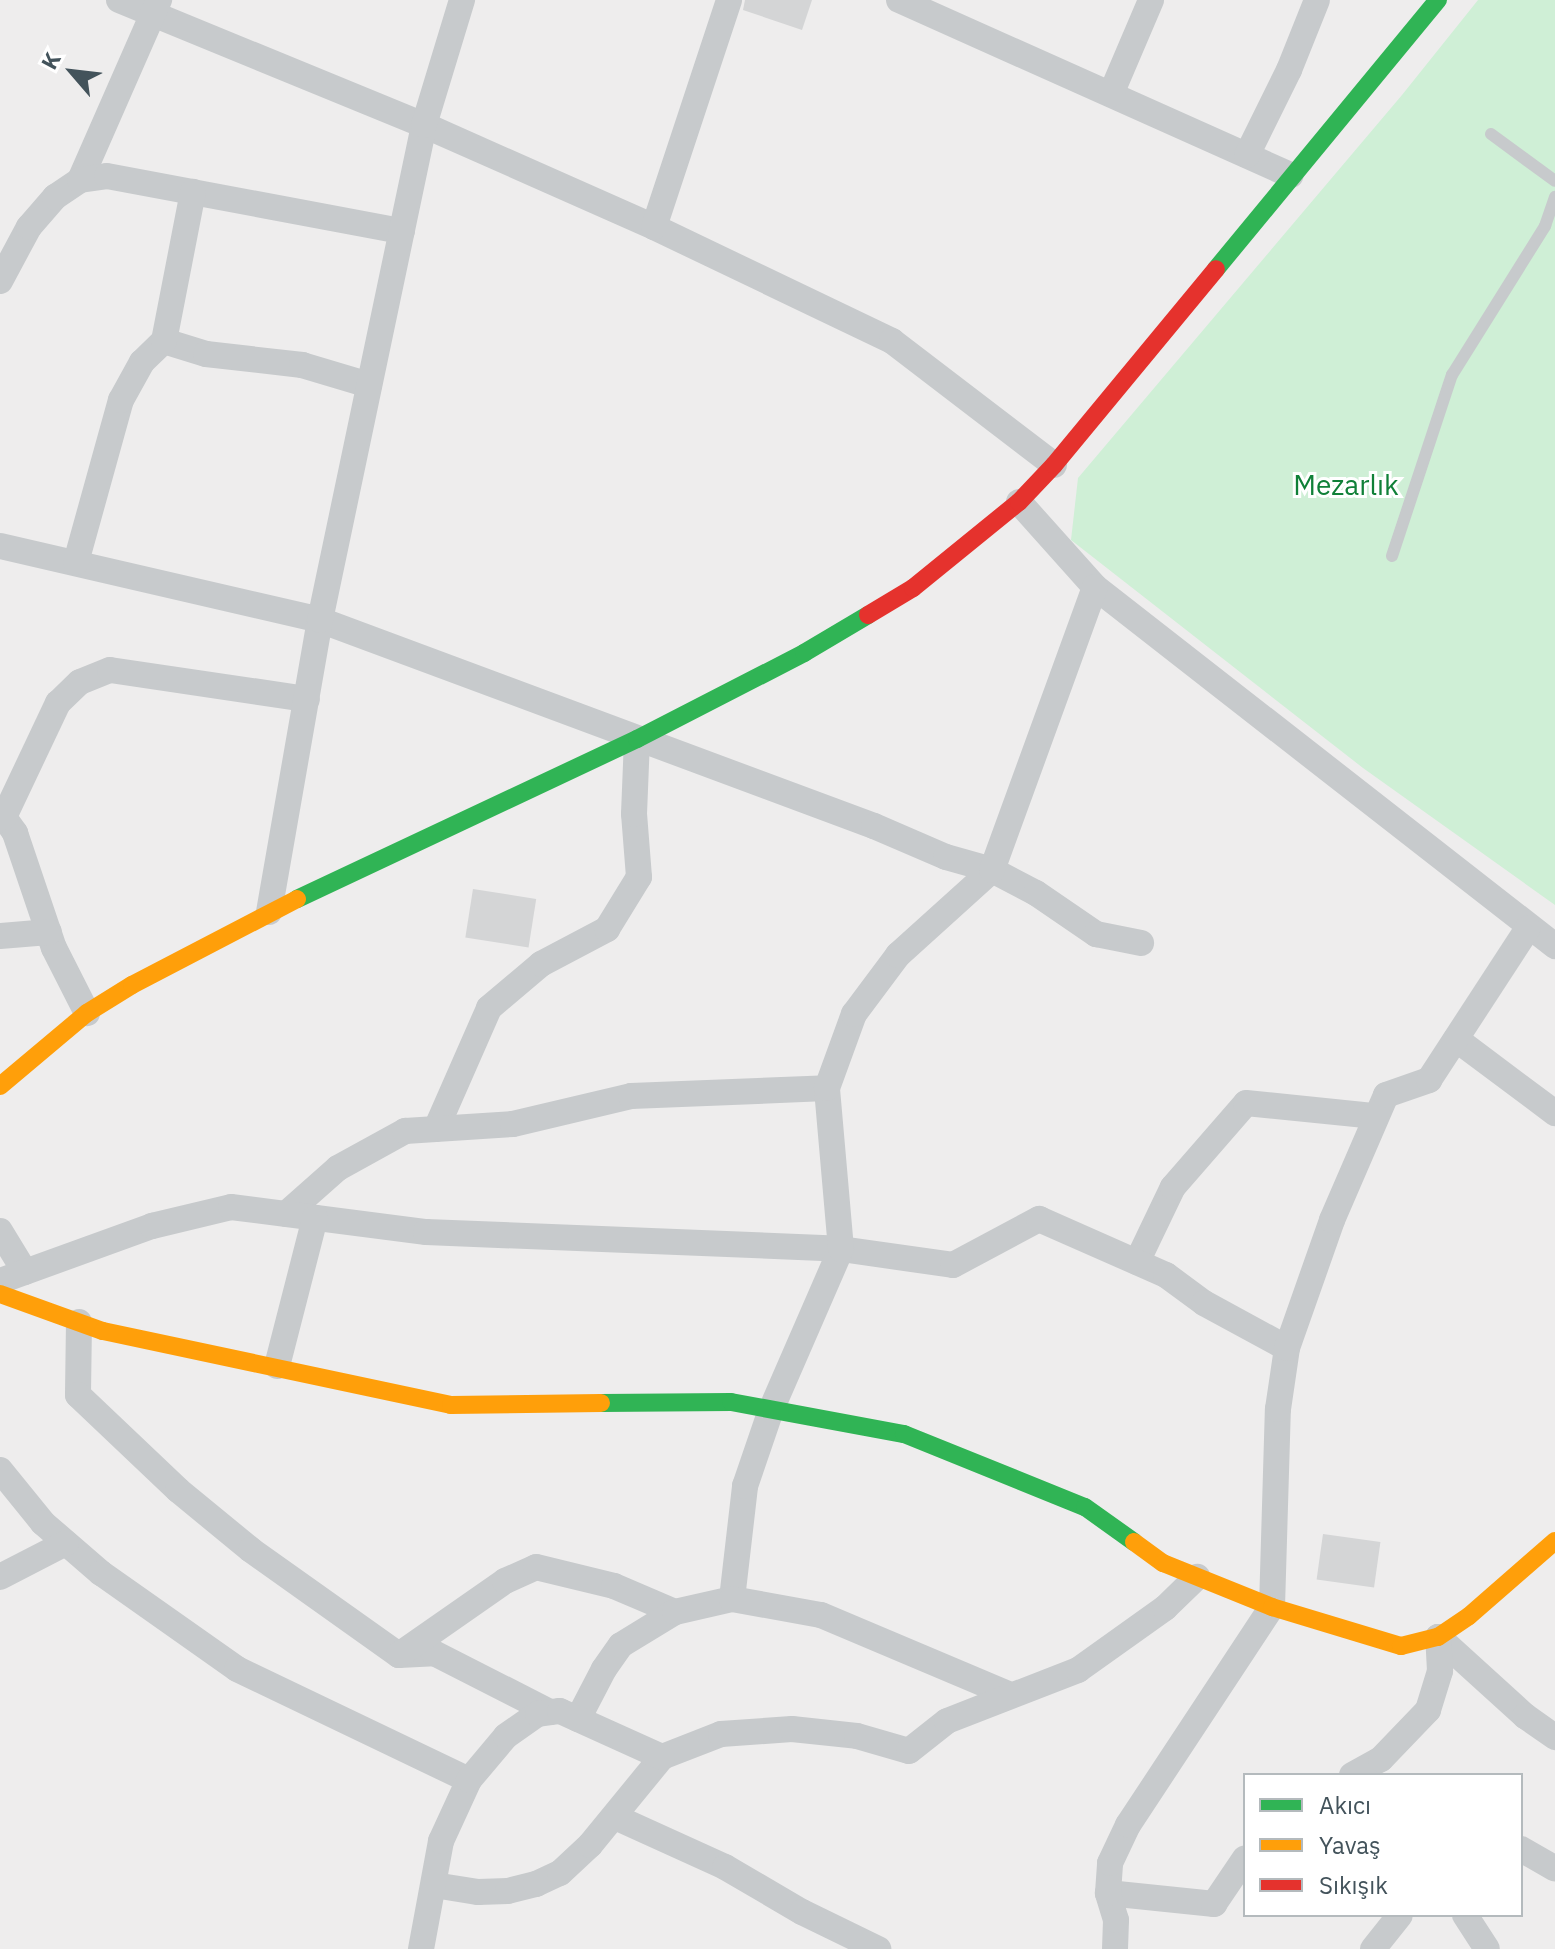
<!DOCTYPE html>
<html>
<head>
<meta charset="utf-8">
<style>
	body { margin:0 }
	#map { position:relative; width:1555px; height:1949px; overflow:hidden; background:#eeeded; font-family:"IBM Plex Sans",sans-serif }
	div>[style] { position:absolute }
	.green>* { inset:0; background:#cfefd6 }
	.building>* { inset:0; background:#d4d5d6; transform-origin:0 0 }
	.lane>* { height:12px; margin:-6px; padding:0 6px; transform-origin:6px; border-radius:6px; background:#c7cacc }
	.street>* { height:26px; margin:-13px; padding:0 13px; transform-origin:13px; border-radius:13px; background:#c7cacc }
	.fast>* { height:18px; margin:-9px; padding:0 9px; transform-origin:9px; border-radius:9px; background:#30b455 }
	.slow>* { height:18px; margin:-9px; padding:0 9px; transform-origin:9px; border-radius:9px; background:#ff9f0a }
	.jam>* { height:18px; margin:-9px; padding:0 9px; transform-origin:9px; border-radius:9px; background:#e5322d }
	span { translate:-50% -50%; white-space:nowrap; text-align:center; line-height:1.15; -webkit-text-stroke:6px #fff; paint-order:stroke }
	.park-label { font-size:28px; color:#108038 }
	.legend { position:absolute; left:1243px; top:1773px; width:280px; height:144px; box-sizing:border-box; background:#fff; border:2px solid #b4babd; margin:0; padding:10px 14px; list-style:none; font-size:24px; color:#43535b }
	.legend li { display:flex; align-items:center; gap:16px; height:40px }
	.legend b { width:40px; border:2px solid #b4babd }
	.north { position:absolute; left:32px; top:32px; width:80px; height:80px; -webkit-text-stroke:6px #fff; paint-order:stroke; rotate:298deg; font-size:22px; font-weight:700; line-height:32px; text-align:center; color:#43535b }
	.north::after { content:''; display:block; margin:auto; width:28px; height:36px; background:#43535b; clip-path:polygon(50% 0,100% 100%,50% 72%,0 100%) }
</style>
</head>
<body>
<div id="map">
	<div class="green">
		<div style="clip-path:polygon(1478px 0,1555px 0,1555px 905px,1363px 768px,1071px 540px,1078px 478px,1402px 95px)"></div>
	</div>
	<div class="building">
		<div style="clip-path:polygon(745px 0,812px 0,802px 30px,743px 10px)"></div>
		<div style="left:473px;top:889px;width:64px;height:49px;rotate:9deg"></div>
		<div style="left:1323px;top:1534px;width:58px;height:46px;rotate:8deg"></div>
	</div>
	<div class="lane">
		<div style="left:1491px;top:134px;width:79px;rotate:36.3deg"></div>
		<div style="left:1392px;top:556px;width:191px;rotate:-71.7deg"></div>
		<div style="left:1452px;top:375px;width:176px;rotate:-58deg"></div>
		<div style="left:1545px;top:226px;width:31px;rotate:-71deg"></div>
	</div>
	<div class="street">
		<div style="left:119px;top:0;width:330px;rotate:22.3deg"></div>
		<div style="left:424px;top:125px;width:252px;rotate:23.9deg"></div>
		<div style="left:654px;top:227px;width:264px;rotate:25.6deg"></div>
		<div style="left:892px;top:341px;width:204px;rotate:37.4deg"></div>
		<div style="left:899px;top:0;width:429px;rotate:24.1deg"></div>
		<div style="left:1111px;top:94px;width:102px;rotate:-66.9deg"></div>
		<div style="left:1247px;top:155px;width:95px;rotate:-63.7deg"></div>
		<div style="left:1289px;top:70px;width:75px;rotate:-68.2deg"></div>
		<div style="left:80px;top:180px;width:197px;rotate:-66.3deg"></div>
		<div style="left:654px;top:227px;width:239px;rotate:-71.7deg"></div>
		<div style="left:0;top:281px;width:61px;rotate:-61.8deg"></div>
		<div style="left:29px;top:227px;width:40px;rotate:-49deg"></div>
		<div style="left:55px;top:197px;width:30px;rotate:-34deg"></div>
		<div style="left:80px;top:180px;width:27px;rotate:-8deg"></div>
		<div style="left:107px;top:176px;width:300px;rotate:10.6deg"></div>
		<div style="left:164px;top:341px;width:44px;rotate:17.2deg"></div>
		<div style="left:206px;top:354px;width:97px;rotate:6.5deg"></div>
		<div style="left:302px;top:365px;width:70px;rotate:16.6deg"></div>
		<div style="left:1019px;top:502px;width:114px;rotate:48.2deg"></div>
		<div style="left:1095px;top:587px;width:584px;rotate:37.97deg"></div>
		<div style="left:0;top:546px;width:328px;rotate:13deg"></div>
		<div style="left:320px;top:620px;width:591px;rotate:20.4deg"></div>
		<div style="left:874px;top:826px;width:78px;rotate:23.3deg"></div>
		<div style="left:946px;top:857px;width:48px;rotate:15.8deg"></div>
		<div style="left:992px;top:870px;width:50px;rotate:27.6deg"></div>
		<div style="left:1036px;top:893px;width:73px;rotate:34.3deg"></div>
		<div style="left:1096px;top:934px;width:46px;rotate:11.3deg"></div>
		<div style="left:76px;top:562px;width:168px;rotate:-74.5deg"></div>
		<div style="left:121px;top:400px;width:43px;rotate:-61.1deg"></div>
		<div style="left:142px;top:362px;width:30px;rotate:-44deg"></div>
		<div style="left:164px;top:341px;width:152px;rotate:-79deg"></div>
		<div style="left:0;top:812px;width:26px;rotate:54deg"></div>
		<div style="left:15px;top:833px;width:121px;rotate:71.3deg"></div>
		<div style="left:54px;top:948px;width:73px;rotate:63.1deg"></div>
		<div style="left:4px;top:817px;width:126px;rotate:-64.7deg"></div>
		<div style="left:58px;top:703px;width:30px;rotate:-44deg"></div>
		<div style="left:80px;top:682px;width:32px;rotate:-22deg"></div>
		<div style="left:110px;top:670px;width:199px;rotate:8.4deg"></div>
		<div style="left:269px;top:912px;width:296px;rotate:-80.1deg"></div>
		<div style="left:320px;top:620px;width:506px;rotate:-78.13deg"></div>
		<div style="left:424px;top:125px;width:131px;rotate:-73.1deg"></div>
		<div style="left:0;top:936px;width:49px;rotate:-4.7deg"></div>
		<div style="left:1456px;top:1039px;width:124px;rotate:36.8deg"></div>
		<div style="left:436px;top:1129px;width:132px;rotate:-66.3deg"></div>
		<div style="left:489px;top:1008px;width:68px;rotate:-40.2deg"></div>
		<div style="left:541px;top:964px;width:75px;rotate:-27.9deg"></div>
		<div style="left:607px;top:929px;width:61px;rotate:-58.4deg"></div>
		<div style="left:639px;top:877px;width:63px;rotate:-94.5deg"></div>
		<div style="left:634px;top:814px;width:75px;rotate:-87.7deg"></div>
		<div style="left:286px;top:1214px;width:69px;rotate:-41.5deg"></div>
		<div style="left:338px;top:1168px;width:77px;rotate:-28.9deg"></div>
		<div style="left:405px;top:1131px;width:108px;rotate:-3.7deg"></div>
		<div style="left:513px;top:1124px;width:121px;rotate:-13.3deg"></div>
		<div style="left:631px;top:1096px;width:196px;rotate:-2.3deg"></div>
		<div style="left:0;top:1231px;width:48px;rotate:58.6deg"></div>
		<div style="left:1137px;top:1262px;width:83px;rotate:-64.4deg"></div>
		<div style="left:1173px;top:1187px;width:111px;rotate:-49deg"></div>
		<div style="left:1246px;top:1103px;width:130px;rotate:5.8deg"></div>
		<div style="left:0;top:1281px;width:162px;rotate:-19.9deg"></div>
		<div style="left:152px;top:1226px;width:81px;rotate:-13.5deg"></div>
		<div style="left:231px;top:1207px;width:197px;rotate:7.3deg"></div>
		<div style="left:426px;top:1232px;width:415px;rotate:2.3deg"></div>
		<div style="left:841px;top:1249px;width:113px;rotate:8.1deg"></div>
		<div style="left:953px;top:1265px;width:98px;rotate:-28.1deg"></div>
		<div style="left:1039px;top:1219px;width:139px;rotate:23.8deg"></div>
		<div style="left:1166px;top:1275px;width:47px;rotate:36.4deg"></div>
		<div style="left:1204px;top:1303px;width:94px;rotate:28.5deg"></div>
		<div style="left:79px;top:1322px;width:73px;rotate:90.8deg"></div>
		<div style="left:78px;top:1395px;width:138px;rotate:43.5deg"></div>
		<div style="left:178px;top:1490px;width:94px;rotate:39.4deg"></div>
		<div style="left:251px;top:1550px;width:181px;rotate:35.4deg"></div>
		<div style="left:399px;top:1655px;width:35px;rotate:-3deg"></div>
		<div style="left:434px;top:1653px;width:130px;rotate:27deg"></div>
		<div style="left:277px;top:1366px;width:153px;rotate:-75.6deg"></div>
		<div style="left:0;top:1470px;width:68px;rotate:50.9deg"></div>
		<div style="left:43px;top:1523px;width:77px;rotate:40.8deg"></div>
		<div style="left:101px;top:1573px;width:166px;rotate:35.2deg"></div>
		<div style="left:237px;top:1669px;width:257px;rotate:25.6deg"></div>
		<div style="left:0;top:1577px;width:74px;rotate:-27.3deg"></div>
		<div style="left:732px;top:1599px;width:114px;rotate:-83.4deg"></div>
		<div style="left:745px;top:1486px;width:80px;rotate:-71.1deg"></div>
		<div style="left:771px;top:1410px;width:176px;rotate:-66.5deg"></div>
		<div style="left:841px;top:1249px;width:162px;rotate:-95deg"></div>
		<div style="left:827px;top:1088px;width:79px;rotate:-70deg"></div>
		<div style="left:854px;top:1014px;width:74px;rotate:-53.3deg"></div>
		<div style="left:898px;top:955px;width:127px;rotate:-42.1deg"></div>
		<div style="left:992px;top:870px;width:301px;rotate:-70deg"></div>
		<div style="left:1438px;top:1637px;width:118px;rotate:42.2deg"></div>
		<div style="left:1525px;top:1716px;width:37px;rotate:35deg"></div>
		<div style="left:399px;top:1655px;width:129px;rotate:-34.9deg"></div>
		<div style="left:505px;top:1581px;width:34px;rotate:-24deg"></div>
		<div style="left:536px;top:1567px;width:80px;rotate:13.7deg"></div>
		<div style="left:614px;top:1586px;width:66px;rotate:23.1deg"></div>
		<div style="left:578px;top:1719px;width:56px;rotate:-62.5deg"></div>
		<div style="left:604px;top:1669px;width:29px;rotate:-55deg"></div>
		<div style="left:621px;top:1645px;width:63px;rotate:-31.4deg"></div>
		<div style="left:675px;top:1612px;width:58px;rotate:-12.8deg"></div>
		<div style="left:732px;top:1599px;width:90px;rotate:10.2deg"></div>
		<div style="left:821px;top:1615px;width:205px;rotate:22.9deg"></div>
		<div style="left:1352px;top:1775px;width:33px;rotate:-29deg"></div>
		<div style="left:1381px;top:1759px;width:68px;rotate:-46.2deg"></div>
		<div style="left:1428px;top:1710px;width:41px;rotate:-72.9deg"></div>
		<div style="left:1440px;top:1671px;width:34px;rotate:-93deg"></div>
		<div style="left:615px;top:1817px;width:121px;rotate:24.4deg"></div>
		<div style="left:725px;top:1867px;width:89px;rotate:30.3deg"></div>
		<div style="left:802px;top:1912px;width:85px;rotate:26deg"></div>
		<div style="left:1521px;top:1849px;width:39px;rotate:30deg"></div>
		<div style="left:434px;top:1885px;width:45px;rotate:9deg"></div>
		<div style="left:478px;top:1892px;width:30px;rotate:-2deg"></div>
		<div style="left:508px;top:1891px;width:29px;rotate:-14deg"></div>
		<div style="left:536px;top:1884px;width:26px;rotate:-25deg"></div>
		<div style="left:560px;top:1873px;width:41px;rotate:-43deg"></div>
		<div style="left:590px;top:1845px;width:114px;rotate:-50.7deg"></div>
		<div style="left:662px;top:1757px;width:63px;rotate:-21.3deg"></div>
		<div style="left:721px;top:1734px;width:71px;rotate:-4deg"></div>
		<div style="left:792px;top:1729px;width:65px;rotate:6.1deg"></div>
		<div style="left:857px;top:1736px;width:54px;rotate:16.1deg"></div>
		<div style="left:909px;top:1751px;width:48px;rotate:-38.3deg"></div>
		<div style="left:947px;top:1721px;width:141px;rotate:-21.3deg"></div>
		<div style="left:1078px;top:1670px;width:107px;rotate:-35.5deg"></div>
		<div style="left:1165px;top:1608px;width:45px;rotate:-44.1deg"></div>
		<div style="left:1108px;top:1893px;width:107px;rotate:5.9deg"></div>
		<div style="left:1214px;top:1904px;width:55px;rotate:-56deg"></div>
		<div style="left:1465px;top:1915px;width:40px;rotate:57.1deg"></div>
		<div style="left:421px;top:1949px;width:110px;rotate:-79.5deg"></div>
		<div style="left:441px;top:1841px;width:67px;rotate:-65.3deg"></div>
		<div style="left:469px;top:1780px;width:57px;rotate:-49.9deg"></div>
		<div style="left:506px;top:1736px;width:39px;rotate:-35deg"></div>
		<div style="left:538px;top:1714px;width:22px;rotate:-8deg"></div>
		<div style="left:560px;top:1711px;width:112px;rotate:24.3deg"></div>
		<div style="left:1115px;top:1949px;width:29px;rotate:-88deg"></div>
		<div style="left:1116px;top:1920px;width:28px;rotate:-107deg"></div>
		<div style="left:1108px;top:1893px;width:30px;rotate:-86deg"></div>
		<div style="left:1110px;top:1863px;width:42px;rotate:-64.7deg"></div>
		<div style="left:1128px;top:1825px;width:261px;rotate:-56.6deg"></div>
		<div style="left:1272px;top:1607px;width:198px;rotate:-88.3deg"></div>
		<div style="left:1278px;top:1409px;width:62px;rotate:-81.6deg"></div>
		<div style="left:1287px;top:1348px;width:136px;rotate:-70.6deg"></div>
		<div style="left:1332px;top:1220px;width:136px;rotate:-66.6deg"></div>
		<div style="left:1386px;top:1095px;width:46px;rotate:-19.2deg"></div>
		<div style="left:1429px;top:1080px;width:181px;rotate:-56.9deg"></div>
		<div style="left:1373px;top:1949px;width:43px;rotate:-51.5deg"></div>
	</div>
	<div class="fast">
		<div style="left:1216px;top:269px;width:349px;rotate:-50.5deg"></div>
		<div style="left:297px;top:899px;width:376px;rotate:-25.2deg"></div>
		<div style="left:637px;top:739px;width:188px;rotate:-27.2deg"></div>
		<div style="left:804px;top:653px;width:74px;rotate:-30.7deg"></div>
		<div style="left:601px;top:1403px;width:130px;rotate:-0.4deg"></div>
		<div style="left:731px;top:1402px;width:176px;rotate:10.5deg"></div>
		<div style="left:904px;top:1434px;width:195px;rotate:22deg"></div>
		<div style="left:1085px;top:1507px;width:60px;rotate:35.5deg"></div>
	</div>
	<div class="slow">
		<div style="left:0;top:1086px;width:114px;rotate:-40deg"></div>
		<div style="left:87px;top:1013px;width:53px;rotate:-31.9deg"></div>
		<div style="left:132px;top:985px;width:186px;rotate:-27.5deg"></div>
		<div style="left:0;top:1294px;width:109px;rotate:19.8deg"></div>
		<div style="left:103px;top:1331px;width:356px;rotate:12deg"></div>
		<div style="left:451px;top:1405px;width:150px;rotate:-0.8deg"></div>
		<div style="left:1134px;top:1542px;width:36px;rotate:36deg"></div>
		<div style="left:1163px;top:1563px;width:118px;rotate:22deg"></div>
		<div style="left:1272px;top:1607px;width:135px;rotate:16.8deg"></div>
		<div style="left:1401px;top:1646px;width:38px;rotate:-14deg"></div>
		<div style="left:1438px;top:1637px;width:37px;rotate:-34deg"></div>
		<div style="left:1469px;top:1616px;width:114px;rotate:-41.1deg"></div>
	</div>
	<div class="jam">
		<div style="left:868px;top:615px;width:52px;rotate:-31deg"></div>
		<div style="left:913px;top:588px;width:136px;rotate:-39.1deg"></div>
		<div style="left:1019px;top:502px;width:51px;rotate:-46.6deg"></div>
		<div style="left:1054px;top:465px;width:254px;rotate:-50.4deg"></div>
	</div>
	<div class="park-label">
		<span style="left:1346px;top:485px">Mezarlık</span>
	</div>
	<ul class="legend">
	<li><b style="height:10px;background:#30b455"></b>Akıcı</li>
	<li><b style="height:10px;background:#ff9f0a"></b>Yavaş</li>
	<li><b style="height:10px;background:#e5322d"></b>Sıkışık</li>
	</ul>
	<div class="north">K</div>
</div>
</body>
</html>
